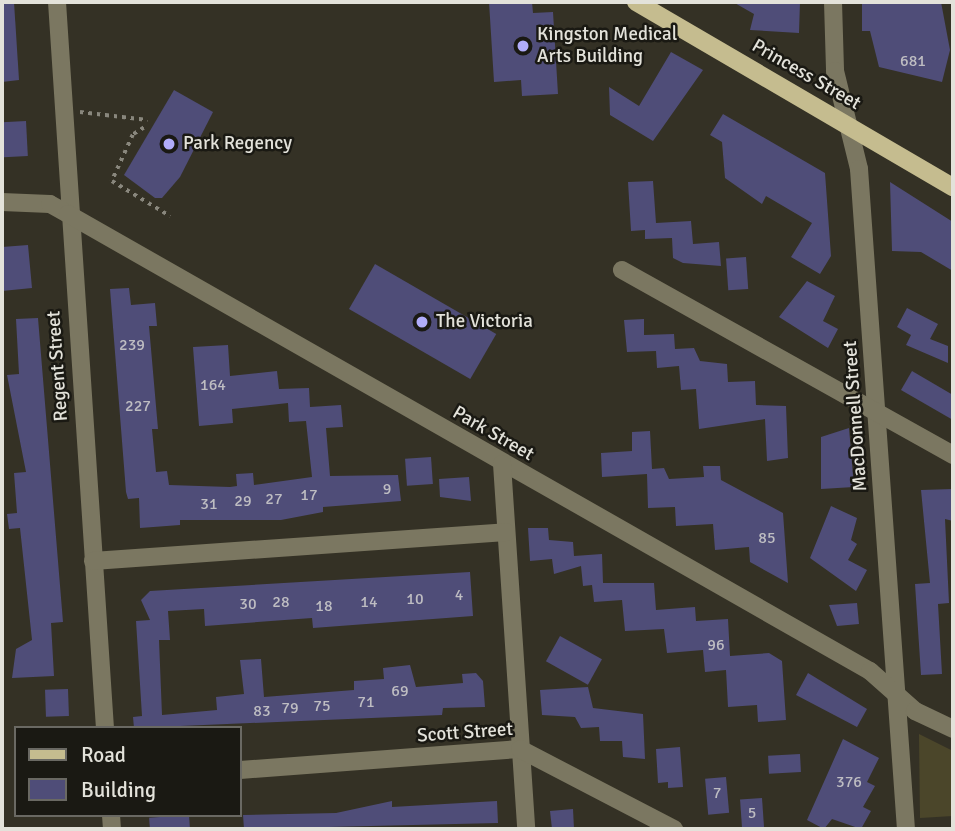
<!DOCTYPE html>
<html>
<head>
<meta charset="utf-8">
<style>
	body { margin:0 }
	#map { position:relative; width:955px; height:831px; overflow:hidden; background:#343125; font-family:Signika,sans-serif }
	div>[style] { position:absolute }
	.green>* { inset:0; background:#4b462a }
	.building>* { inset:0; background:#4f4d78; transform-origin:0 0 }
	.path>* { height:3.5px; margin-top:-1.75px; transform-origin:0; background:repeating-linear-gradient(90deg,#89877d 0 3.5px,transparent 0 8.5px) }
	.minor>* { height:18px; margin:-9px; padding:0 9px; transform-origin:9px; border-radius:9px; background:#7b7761 }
	.major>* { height:18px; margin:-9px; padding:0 9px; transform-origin:9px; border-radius:9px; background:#c5bc8f }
	.dots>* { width:19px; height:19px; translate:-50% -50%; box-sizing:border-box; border:4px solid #1a1913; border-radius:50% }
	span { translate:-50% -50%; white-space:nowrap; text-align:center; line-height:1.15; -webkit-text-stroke:5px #1a1913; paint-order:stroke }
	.number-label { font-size:16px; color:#bebdc2 }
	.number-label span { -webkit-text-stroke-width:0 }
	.poi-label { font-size:19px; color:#e3e2da }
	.left { translate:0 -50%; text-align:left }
	.street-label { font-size:19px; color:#e3e2da }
	.frame { position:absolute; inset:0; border:4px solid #e3e2da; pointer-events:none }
	.legend { position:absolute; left:14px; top:726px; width:228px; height:91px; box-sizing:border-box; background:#1a1913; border:2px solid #6a6963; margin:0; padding:9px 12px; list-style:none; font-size:21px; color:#e3e2da }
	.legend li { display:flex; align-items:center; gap:14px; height:35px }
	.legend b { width:35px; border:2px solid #6a6963 }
</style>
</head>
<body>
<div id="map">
	<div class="green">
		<div style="clip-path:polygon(919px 734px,953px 751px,953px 816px,920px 818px)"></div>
	</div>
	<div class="building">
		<div style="clip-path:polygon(2px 2px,14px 2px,19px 80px,2px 82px)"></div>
		<div style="clip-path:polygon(489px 2px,532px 2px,533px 13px,553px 12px,558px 94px,522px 96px,521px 80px,494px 82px)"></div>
		<div style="clip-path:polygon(733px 2px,800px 2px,799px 33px,750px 30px,754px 14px)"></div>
		<div style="clip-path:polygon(862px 2px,941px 2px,950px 50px,942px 82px,879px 67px,870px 31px,862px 31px)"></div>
		<div style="clip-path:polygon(671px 52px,703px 70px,653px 141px,610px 115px,609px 87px,639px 106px)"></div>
		<div style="clip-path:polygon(174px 90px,213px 112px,180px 177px,162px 198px,155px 198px,124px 175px)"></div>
		<div style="clip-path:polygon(723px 114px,825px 173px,831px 256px,820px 274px,791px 257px,812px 223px,766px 196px,762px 204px,725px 178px,722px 142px,710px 135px)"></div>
		<div style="left:26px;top:121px;width:35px;height:24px;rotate:87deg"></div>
		<div style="clip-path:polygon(653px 181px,656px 223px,691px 221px,693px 244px,719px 242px,721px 266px,683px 263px,673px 258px,672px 238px,645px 239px,645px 230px,631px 231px,628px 182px)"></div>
		<div style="clip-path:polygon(890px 182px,953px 222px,953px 271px,921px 252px,892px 251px)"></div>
		<div style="clip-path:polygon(28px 245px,32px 288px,2px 291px,2px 247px)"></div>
		<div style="left:746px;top:257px;width:32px;height:20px;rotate:86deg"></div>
		<div style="left:375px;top:264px;width:140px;height:52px;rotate:30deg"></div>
		<div style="clip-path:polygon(807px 281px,835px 296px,823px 321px,838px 329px,828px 348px,779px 317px)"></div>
		<div style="clip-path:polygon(129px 288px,131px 305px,155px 303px,157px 326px,149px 326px,158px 429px,152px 429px,156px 472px,167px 471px,169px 485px,230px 487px,237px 486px,236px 474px,253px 473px,254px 485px,312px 477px,306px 421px,289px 422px,288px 403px,232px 409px,233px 423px,199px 426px,193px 347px,228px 345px,230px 376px,277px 371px,279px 389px,309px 388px,310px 407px,341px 405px,343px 427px,326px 428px,330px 476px,398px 475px,401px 501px,323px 507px,323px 512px,281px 520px,180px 520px,180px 525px,140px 528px,139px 498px,128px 499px,126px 492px,110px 289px)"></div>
		<div style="clip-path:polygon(907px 308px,938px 324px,930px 339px,948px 346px,948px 363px,906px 345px,911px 335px,897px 327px)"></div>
		<div style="clip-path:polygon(38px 318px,63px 622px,51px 623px,54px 676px,12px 678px,16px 649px,32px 640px,20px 528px,9px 529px,7px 514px,17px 513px,14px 473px,26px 472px,7px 375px,19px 374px,16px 319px)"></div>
		<div style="clip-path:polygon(644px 319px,644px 335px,674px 334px,675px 349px,694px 348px,700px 361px,727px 364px,728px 382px,755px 381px,756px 405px,786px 406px,788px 458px,767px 461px,765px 419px,699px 429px,696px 389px,681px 390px,679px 366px,657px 368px,656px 351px,627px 352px,624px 320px)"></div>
		<div style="clip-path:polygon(912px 371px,953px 395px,953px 420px,901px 390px)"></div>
		<div style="clip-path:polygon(849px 428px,854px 487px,821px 489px,821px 437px)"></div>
		<div style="clip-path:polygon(650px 431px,652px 469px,664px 468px,669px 479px,704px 477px,703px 466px,720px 466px,721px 480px,783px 513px,788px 583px,750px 562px,749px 547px,715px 550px,713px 524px,676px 526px,675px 507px,648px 508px,647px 474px,602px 477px,601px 453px,632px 451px,632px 432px)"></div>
		<div style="left:431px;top:457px;width:27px;height:26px;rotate:86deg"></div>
		<div style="clip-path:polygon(469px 477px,471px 501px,440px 497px,439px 479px)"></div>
		<div style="clip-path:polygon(953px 489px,953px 521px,945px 519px,949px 603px,938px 604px,942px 674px,921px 675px,915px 584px,930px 583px,921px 490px)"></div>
		<div style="clip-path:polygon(831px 506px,857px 518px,851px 540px,857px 544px,848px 560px,867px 570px,856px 591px,810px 558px)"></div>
		<div style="clip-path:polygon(528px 528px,548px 528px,549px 540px,573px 542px,574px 556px,602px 554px,603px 583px,654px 583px,656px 610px,695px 607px,696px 621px,728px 619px,730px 656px,769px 653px,782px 661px,786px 720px,758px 722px,757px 705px,728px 707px,726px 670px,705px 672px,703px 650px,667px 653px,664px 629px,625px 631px,622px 600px,594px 602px,592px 585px,583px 586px,581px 566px,554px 574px,552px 559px,530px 561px)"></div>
		<div style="clip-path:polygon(470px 572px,473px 616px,313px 628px,312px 618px,205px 626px,204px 609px,168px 611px,170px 640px,159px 640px,162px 715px,217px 710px,216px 697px,244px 694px,240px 660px,261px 659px,264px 697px,354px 690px,354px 681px,384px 679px,383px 668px,410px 665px,416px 687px,463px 683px,462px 674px,476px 673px,483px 681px,485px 707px,443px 708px,442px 715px,134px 728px,133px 717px,142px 716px,136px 621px,150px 620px,141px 600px,150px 591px)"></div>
		<div style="clip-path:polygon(857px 603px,859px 624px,837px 626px,829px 605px)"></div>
		<div style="left:560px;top:636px;width:48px;height:29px;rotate:29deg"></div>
		<div style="clip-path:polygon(808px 673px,867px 709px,857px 727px,796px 695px)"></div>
		<div style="clip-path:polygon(588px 687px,593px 708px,643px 714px,645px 759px,623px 757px,622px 741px,600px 741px,599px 727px,581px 728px,575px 717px,542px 715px,540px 690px)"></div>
		<div style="left:68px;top:689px;width:27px;height:23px;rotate:88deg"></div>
		<div style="clip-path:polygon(843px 739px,879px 758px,867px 782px,875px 786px,863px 807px,871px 811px,861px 829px,832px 819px,824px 829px,807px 820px)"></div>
		<div style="clip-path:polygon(680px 747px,683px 787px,668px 788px,668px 782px,658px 783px,656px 749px)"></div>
		<div style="left:800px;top:754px;width:18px;height:32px;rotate:87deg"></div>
		<div style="left:726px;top:777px;width:36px;height:21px;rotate:85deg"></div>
		<div style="left:762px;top:798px;width:31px;height:22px;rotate:86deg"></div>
		<div style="clip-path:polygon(392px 801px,392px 807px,497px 801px,498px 823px,244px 829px,243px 815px,336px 813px)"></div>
		<div style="clip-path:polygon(573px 809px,574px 829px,552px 829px,550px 811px)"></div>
		<div style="left:189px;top:815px;width:14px;height:40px;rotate:86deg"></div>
	</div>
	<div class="path">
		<div style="left:80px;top:112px;width:68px;rotate:6.7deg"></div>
		<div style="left:144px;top:128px;width:13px;rotate:148deg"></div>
		<div style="left:133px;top:135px;width:51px;rotate:114.5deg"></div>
		<div style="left:112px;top:181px;width:68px;rotate:31.1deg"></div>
	</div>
	<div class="minor">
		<div style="left:57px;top:2px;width:728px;rotate:86.22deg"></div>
		<div style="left:833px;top:2px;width:69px;rotate:88.3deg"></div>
		<div style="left:835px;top:71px;width:101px;rotate:76.2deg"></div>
		<div style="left:859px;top:169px;width:662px;rotate:85.93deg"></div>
		<div style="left:2px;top:202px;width:48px;rotate:2.4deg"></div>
		<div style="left:50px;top:204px;width:21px;rotate:29deg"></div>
		<div style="left:68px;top:214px;width:923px;rotate:29.68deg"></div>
		<div style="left:870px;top:671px;width:60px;rotate:41.6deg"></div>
		<div style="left:915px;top:711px;width:42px;rotate:25.3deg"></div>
		<div style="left:622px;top:270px;width:379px;rotate:29.2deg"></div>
		<div style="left:502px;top:464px;width:366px;rotate:86.2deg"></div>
		<div style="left:93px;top:561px;width:414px;rotate:-4deg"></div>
		<div style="left:240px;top:770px;width:281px;rotate:-4.3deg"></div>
		<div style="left:520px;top:749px;width:174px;rotate:27.5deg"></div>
		<div style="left:111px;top:815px;width:14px;rotate:86deg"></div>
	</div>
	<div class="major">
		<div style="left:636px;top:2px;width:367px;rotate:30.3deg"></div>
	</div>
	<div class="dots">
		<div style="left:523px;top:46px;background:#b1adfa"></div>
		<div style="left:169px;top:144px;background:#b1adfa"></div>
		<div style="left:422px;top:322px;background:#b1adfa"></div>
	</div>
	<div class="number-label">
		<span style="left:913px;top:61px">681</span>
		<span style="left:132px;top:345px">239</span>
		<span style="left:213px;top:385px">164</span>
		<span style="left:138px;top:406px">227</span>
		<span style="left:387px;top:489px">9</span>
		<span style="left:309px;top:495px">17</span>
		<span style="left:274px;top:499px">27</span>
		<span style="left:243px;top:501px">29</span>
		<span style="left:209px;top:504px">31</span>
		<span style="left:767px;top:538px">85</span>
		<span style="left:459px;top:595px">4</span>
		<span style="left:415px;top:599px">10</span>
		<span style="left:281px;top:602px">28</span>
		<span style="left:369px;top:602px">14</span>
		<span style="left:248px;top:604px">30</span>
		<span style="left:324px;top:606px">18</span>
		<span style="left:716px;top:645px">96</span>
		<span style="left:400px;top:691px">69</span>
		<span style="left:366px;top:702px">71</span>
		<span style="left:322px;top:706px">75</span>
		<span style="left:290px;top:708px">79</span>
		<span style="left:262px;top:711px">83</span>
		<span style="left:849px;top:782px">376</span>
		<span style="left:717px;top:793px">7</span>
		<span style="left:752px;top:813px">5</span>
	</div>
	<div class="poi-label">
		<span class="left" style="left:537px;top:46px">Kingston Medical<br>Arts Building</span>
		<span class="left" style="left:183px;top:144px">Park Regency</span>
		<span class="left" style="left:436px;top:322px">The Victoria</span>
	</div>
	<div class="street-label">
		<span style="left:806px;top:75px;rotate:30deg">Princess Street</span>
		<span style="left:58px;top:366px;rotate:-94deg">Regent Street</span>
		<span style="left:856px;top:416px;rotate:-94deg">MacDonnell Street</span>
		<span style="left:493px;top:434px;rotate:30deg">Park Street</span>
		<span style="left:465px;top:733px;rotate:-4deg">Scott Street</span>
	</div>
	<div class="frame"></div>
	<ul class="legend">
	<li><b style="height:9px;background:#c5bc8f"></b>Road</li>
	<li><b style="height:19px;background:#4f4d78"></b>Building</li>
	</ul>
</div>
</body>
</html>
